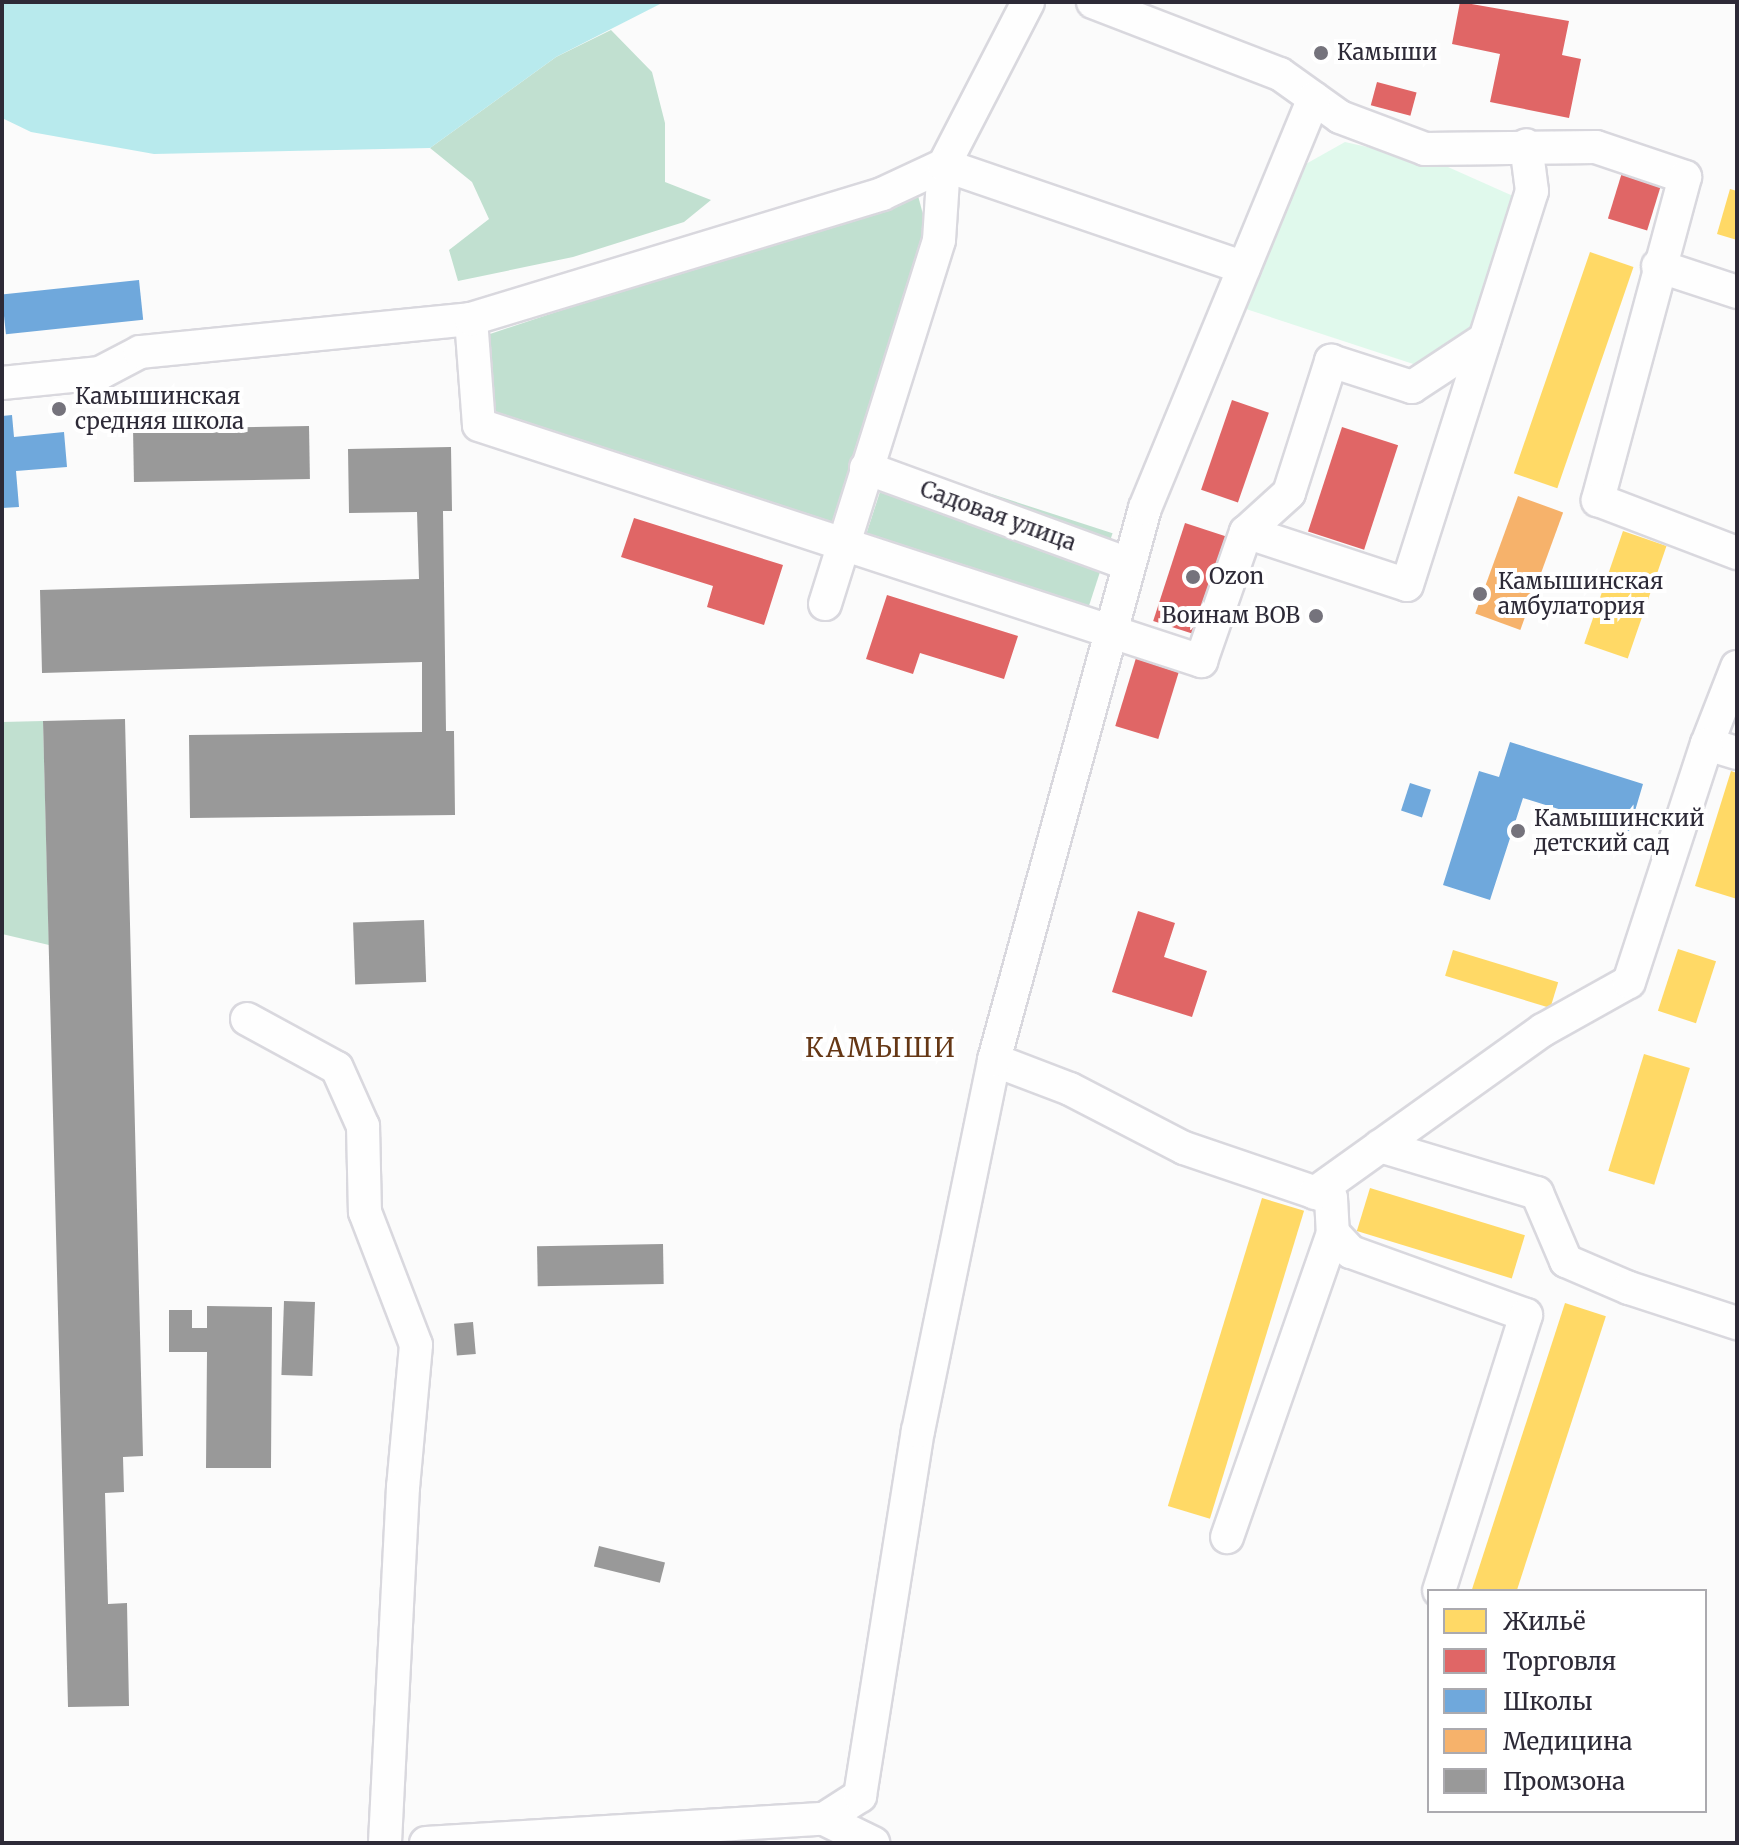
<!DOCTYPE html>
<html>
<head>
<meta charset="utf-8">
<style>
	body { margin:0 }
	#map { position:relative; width:1739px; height:1845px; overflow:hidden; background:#fbfbfb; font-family:Merriweather,serif }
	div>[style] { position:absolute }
	.green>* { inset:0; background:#e0f9ec }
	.forest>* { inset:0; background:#c1e0d0; transform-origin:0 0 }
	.water>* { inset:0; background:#b8eaed }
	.homes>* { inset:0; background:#ffd966; transform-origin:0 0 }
	.shops>* { inset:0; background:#e06666; transform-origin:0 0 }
	.schools>* { inset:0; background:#6fa8dc; transform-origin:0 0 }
	.health>* { inset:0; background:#f6b26b; transform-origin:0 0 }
	.industry>* { inset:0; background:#999; transform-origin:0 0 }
	.roads { filter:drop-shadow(2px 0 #d9d8de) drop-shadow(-2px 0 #d9d8de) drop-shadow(0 2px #d9d8de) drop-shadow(0 -2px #d9d8de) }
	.minor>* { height:32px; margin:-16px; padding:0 16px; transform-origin:16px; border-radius:16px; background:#fefefe }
	.dots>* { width:22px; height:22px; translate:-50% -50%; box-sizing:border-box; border:4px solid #fff; border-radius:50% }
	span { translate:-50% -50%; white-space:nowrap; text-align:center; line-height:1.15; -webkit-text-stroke:8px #fff; paint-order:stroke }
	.poi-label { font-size:22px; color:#2d2a37 }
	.left { translate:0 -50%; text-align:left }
	.right { translate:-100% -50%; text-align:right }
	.street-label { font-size:22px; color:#2d2a37 }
	.quarter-label { font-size:26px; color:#653715; letter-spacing:2px }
	.frame { position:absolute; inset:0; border:4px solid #2d2a37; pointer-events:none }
	.legend { position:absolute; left:1427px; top:1589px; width:280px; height:224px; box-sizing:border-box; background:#fff; border:2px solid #abaaaf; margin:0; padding:10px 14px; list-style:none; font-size:24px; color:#2d2a37 }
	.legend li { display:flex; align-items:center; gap:16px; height:40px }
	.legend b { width:40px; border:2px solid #abaaaf }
</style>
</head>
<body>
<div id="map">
	<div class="green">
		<div style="clip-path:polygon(1345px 142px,1439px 163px,1522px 200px,1462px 380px,1246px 309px,1304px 165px)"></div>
	</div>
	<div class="forest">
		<div style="clip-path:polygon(611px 30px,652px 72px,665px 123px,665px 182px,711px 200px,684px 222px,573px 257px,458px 281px,449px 250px,489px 219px,472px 182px,430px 148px,556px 57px)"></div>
		<div style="clip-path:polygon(917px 192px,928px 233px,836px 527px,487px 415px,481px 337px)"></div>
		<div style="left:890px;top:461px;width:234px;height:83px;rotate:18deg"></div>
		<div style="clip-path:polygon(43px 721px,49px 945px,2px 934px,2px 722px)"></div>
	</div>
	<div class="water">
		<div style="clip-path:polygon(2px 2px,664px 2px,556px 57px,430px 148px,154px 154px,31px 132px,2px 118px)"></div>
	</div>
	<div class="homes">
		<div style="clip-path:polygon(1730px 189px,1737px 191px,1737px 240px,1717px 234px)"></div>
		<div style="left:1590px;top:252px;width:46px;height:234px;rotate:19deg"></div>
		<div style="left:1623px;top:531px;width:46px;height:119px;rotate:19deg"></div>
		<div style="clip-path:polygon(1731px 771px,1737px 773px,1737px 899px,1695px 886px)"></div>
		<div style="left:1678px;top:949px;width:40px;height:65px;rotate:18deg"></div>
		<div style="left:1453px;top:950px;width:110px;height:27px;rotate:17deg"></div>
		<div style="left:1644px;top:1054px;width:48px;height:122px;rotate:17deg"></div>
		<div style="left:1370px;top:1188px;width:162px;height:45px;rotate:17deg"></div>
		<div style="left:1262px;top:1198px;width:44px;height:322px;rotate:17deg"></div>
		<div style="left:1565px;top:1303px;width:43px;height:303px;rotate:18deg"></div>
	</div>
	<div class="shops">
		<div style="clip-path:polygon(1460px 2px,1569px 21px,1562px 55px,1581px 59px,1569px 118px,1490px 102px,1500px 54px,1452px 44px)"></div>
		<div style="left:1377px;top:82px;width:41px;height:24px;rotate:15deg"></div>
		<div style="left:1624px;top:166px;width:41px;height:55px;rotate:17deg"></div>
		<div style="left:1232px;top:400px;width:39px;height:95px;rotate:19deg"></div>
		<div style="left:1342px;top:427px;width:59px;height:110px;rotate:18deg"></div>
		<div style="clip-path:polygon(634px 518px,783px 565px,764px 625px,707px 607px,713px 586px,621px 557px)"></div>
		<div style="left:1185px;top:523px;width:45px;height:103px;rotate:18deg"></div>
		<div style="clip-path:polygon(887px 595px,1018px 636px,1004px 679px,920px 653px,913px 674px,866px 659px)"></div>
		<div style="left:1136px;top:658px;width:45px;height:71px;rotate:17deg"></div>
		<div style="clip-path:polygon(1138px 911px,1175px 923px,1164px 957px,1207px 971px,1192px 1017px,1112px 992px)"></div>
	</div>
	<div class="schools">
		<div style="left:139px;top:280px;width:40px;height:138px;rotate:84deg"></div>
		<div style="clip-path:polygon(12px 415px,14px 437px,64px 432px,67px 467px,16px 471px,19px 507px,2px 508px,2px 416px)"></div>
		<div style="clip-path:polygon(1510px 742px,1643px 784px,1629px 831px,1523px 798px,1490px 900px,1443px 885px,1479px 771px,1499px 777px)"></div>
		<div style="left:1410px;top:783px;width:22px;height:29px;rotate:18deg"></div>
	</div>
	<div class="health">
		<div style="left:1518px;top:496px;width:48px;height:125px;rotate:20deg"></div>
	</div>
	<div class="industry">
		<div style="left:309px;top:426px;width:53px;height:176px;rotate:89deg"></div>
		<div style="clip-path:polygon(451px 447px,452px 511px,443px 511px,446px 731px,454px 731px,455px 815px,190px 818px,189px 735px,422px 732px,422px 662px,42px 673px,40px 590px,419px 579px,417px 512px,349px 513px,348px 449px)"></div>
		<div style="clip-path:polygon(125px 719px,143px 1456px,123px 1457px,124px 1492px,105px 1493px,108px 1604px,127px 1603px,129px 1706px,68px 1707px,43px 721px)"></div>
		<div style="left:424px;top:920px;width:62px;height:71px;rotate:88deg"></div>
		<div style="left:663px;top:1244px;width:40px;height:126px;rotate:89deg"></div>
		<div style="left:284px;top:1301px;width:31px;height:74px;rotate:2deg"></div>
		<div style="clip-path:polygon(207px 1306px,272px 1307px,271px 1468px,206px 1468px,207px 1352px,169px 1352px,169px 1310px,192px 1310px,192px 1328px,207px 1328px)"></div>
		<div style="left:473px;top:1322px;width:32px;height:19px;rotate:85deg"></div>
		<div style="left:599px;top:1546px;width:68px;height:21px;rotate:14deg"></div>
	</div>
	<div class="roads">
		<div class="minor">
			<div style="left:1093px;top:2px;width:200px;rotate:21.1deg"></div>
			<div style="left:1280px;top:74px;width:74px;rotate:35.6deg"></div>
			<div style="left:1340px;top:117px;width:91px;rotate:20.6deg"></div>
			<div style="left:1425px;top:149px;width:171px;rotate:-0.7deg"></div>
			<div style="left:1596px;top:147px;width:94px;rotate:18.6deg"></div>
			<div style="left:1685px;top:177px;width:335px;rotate:105.1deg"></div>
			<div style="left:1598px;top:500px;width:149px;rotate:20.9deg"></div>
			<div style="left:1658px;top:266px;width:83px;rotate:18.2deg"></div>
			<div style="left:471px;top:319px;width:106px;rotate:85.7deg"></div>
			<div style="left:479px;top:425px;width:760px;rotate:18.1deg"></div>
			<div style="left:1201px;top:661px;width:137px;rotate:-70.8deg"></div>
			<div style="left:1246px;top:532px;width:169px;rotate:18.2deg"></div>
			<div style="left:1407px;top:585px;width:413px;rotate:-72.4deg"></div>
			<div style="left:1532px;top:191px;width:46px;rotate:-97.4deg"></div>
			<div style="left:2px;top:383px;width:99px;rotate:-5.8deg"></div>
			<div style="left:100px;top:373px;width:45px;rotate:-27.7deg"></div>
			<div style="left:140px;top:352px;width:333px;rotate:-5.7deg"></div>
			<div style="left:471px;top:319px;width:430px;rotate:-16.9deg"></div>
			<div style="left:882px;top:194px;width:68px;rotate:-25.1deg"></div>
			<div style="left:944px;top:165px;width:183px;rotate:-62.7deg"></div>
			<div style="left:866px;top:468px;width:280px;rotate:20.1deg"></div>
			<div style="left:1246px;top:532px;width:58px;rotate:-42.2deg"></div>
			<div style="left:1289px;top:493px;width:139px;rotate:-72.3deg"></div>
			<div style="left:1331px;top:361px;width:85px;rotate:17.8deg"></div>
			<div style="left:1412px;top:387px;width:87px;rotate:-33.3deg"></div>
			<div style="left:825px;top:604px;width:381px;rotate:-72.6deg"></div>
			<div style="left:939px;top:240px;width:75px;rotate:-86.2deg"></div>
			<div style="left:944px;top:165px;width:317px;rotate:18.9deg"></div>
			<div style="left:1737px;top:667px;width:83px;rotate:111.3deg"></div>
			<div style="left:1707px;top:744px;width:31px;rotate:17deg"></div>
			<div style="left:247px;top:1019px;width:102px;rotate:28.6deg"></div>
			<div style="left:337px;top:1068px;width:64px;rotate:65.9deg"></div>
			<div style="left:363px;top:1126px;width:86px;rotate:88.7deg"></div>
			<div style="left:365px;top:1212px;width:142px;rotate:69deg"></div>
			<div style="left:416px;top:1345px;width:143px;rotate:95.2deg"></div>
			<div style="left:403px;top:1487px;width:356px;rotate:92.9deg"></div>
			<div style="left:994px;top:1060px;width:81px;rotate:20.9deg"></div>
			<div style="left:1070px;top:1089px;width:128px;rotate:27.4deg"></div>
			<div style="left:1184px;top:1148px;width:155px;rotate:18.8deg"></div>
			<div style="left:1331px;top:1198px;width:35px;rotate:87deg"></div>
			<div style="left:1333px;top:1233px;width:322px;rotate:109.2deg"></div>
			<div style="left:1380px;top:1146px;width:164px;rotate:16.7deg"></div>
			<div style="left:1537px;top:1193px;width:74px;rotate:66.9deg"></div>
			<div style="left:1566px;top:1261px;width:69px;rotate:23.2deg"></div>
			<div style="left:1629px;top:1288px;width:114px;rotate:18deg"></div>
			<div style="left:1315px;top:1193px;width:280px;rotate:-35.6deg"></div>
			<div style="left:1543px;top:1030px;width:98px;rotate:-29.2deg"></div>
			<div style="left:1629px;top:982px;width:250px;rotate:-71.9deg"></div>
			<div style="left:1333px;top:1233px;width:26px;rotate:47deg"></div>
			<div style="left:1351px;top:1252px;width:186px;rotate:19.8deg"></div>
			<div style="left:1526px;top:1315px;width:289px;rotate:107.5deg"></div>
			<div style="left:824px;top:1819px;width:55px;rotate:26.1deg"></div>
			<div style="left:426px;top:1843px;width:399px;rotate:-3.5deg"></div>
			<div style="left:824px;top:1819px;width:43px;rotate:-32.6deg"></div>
			<div style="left:860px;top:1796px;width:370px;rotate:-81deg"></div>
			<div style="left:918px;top:1431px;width:379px;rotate:-78.4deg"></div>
			<div style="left:994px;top:1060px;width:572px;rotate:-74.7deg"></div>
			<div style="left:1145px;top:508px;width:443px;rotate:-67.6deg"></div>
		</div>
	</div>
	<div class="dots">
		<div style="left:1321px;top:53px;background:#75737c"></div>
		<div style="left:59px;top:409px;background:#75737c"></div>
		<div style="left:1193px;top:577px;background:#75737c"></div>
		<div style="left:1480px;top:594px;background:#75737c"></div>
		<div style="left:1316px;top:616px;background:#75737c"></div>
		<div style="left:1518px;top:831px;background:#75737c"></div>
	</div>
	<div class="poi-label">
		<span class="left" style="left:1337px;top:53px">Камыши</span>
		<span class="left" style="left:75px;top:409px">Камышинская<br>средняя школа</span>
		<span class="left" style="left:1209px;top:577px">Ozon</span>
		<span class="left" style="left:1498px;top:594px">Камышинская<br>амбулатория</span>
		<span class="right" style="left:1300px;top:616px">Воинам ВОВ</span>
		<span class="left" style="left:1534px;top:831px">Камышинский<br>детский сад</span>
	</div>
	<div class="street-label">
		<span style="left:998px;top:516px;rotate:20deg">Садовая улица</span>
	</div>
	<div class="quarter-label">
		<span style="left:881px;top:1048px">КАМЫШИ</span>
	</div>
	<div class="frame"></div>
	<ul class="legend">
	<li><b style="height:22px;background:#ffd966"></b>Жильё</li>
	<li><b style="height:22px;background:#e06666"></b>Торговля</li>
	<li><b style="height:22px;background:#6fa8dc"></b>Школы</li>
	<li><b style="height:22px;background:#f6b26b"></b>Медицина</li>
	<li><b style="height:22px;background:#999"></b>Промзона</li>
	</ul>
</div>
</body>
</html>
